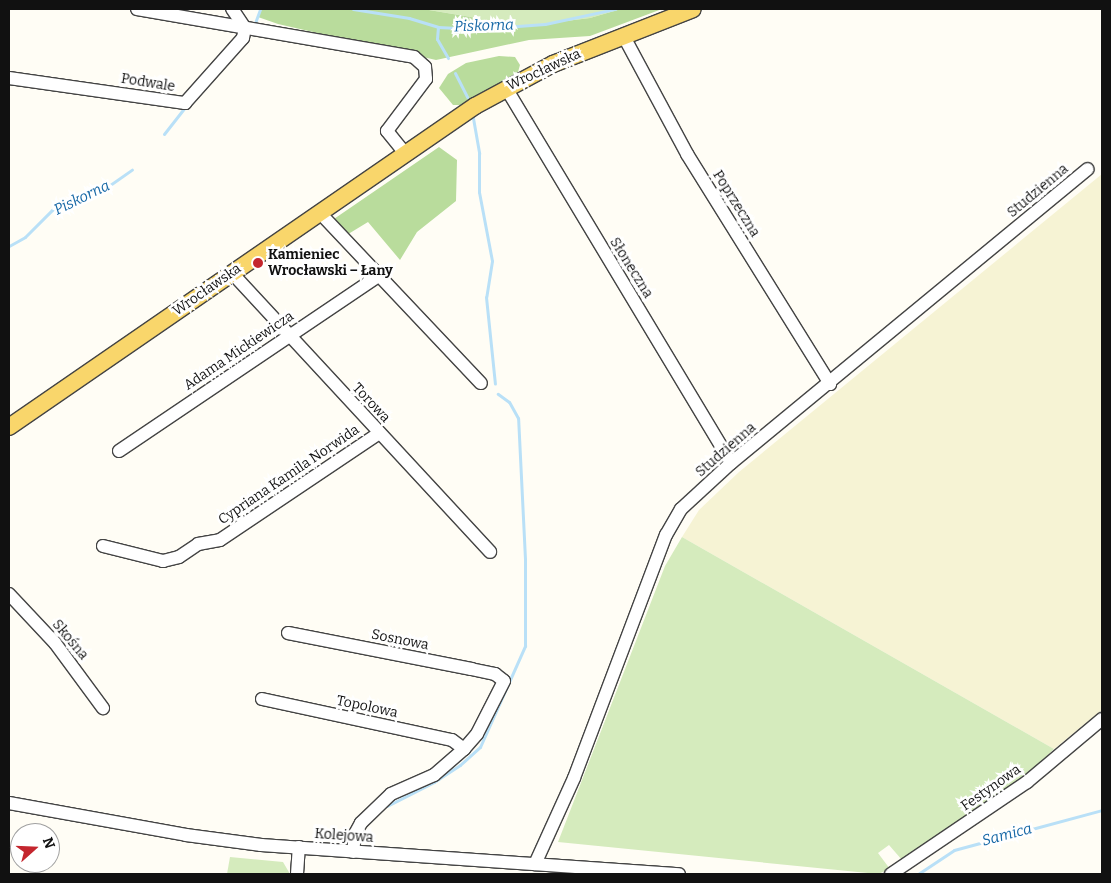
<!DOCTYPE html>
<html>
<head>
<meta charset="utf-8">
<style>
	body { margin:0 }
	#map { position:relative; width:1111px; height:883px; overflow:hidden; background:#fffdf5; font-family:Bitter,serif }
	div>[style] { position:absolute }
	.farmland>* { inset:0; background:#f6f3d4 }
	.green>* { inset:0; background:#d5ebbd }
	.forest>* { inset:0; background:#b9dc9c }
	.stream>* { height:3px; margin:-1.5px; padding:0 1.5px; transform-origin:1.5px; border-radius:1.5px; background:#b9e0f7 }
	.roads { filter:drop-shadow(1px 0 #444) drop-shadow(-1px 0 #444) drop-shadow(0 1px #444) drop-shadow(0 -1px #444) }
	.minor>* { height:12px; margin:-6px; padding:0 6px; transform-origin:6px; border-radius:6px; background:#fff }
	.major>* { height:16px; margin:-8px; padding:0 8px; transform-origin:8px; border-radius:8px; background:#f9d66b }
	.dots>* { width:14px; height:14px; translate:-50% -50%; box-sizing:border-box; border:2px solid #fff; border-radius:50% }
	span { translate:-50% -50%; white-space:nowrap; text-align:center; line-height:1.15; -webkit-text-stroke:5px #fff; paint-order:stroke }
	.street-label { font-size:14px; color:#111 }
	.poi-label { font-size:14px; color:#111; font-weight:700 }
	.left { translate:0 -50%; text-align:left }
	.water-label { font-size:15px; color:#1768a6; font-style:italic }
	.frame { position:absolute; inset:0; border:10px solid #111; pointer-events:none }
	.north { position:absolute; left:10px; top:823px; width:50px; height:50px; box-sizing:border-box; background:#fff; border:1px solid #a0a0a0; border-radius:50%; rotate:70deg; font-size:14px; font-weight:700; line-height:20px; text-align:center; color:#111 }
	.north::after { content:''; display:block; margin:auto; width:18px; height:22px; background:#c4262e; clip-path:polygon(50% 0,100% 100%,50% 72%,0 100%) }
</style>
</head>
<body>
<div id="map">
	<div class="farmland">
		<div style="clip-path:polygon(1102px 174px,1102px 710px,1054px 749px,682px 537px,699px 510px,739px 472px)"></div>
	</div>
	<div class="green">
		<div style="clip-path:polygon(423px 9px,621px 9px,590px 18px,484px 31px,477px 26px,477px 18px)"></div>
		<div style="clip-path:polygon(682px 537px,1054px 749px,1027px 775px,902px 860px,889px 845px,878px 853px,890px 869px,878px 874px,558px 842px,665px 566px)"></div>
		<div style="clip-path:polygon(230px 857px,283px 862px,290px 874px,227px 874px)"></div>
	</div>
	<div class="forest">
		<div style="clip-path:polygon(260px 9px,423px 9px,477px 18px,477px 26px,485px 31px,590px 18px,621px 9px,662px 9px,590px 36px,529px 40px,436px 60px,278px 24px,258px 17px)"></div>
		<div style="clip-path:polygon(499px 56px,515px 57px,520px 65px,518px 72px,461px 105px,453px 105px,439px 88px,448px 74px,466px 63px)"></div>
		<div style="clip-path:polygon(439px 147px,457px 160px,456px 201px,417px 232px,400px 260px,368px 222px,345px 236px,331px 221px)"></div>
	</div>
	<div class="stream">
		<div style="left:353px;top:9px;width:57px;rotate:9.1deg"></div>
		<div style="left:409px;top:18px;width:30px;rotate:17deg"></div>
		<div style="left:438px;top:27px;width:39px;rotate:3deg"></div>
		<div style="left:477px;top:29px;width:68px;rotate:-4.2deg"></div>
		<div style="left:545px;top:24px;width:72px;rotate:-12.1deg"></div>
		<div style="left:255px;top:23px;width:15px;rotate:-70deg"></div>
		<div style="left:438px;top:27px;width:12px;rotate:95deg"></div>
		<div style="left:437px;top:39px;width:22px;rotate:60deg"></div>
		<div style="left:455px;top:73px;width:27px;rotate:63deg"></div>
		<div style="left:473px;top:118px;width:36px;rotate:80deg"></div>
		<div style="left:479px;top:153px;width:39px;rotate:90deg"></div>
		<div style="left:479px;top:192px;width:70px;rotate:79.3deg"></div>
		<div style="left:492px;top:261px;width:36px;rotate:99deg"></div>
		<div style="left:486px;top:297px;width:87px;rotate:84.1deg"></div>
		<div style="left:164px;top:134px;width:34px;rotate:-52deg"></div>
		<div style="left:9px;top:246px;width:18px;rotate:-29deg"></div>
		<div style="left:25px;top:237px;width:38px;rotate:-45deg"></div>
		<div style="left:52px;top:210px;width:14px;rotate:-30deg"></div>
		<div style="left:64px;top:203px;width:38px;rotate:-17deg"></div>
		<div style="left:100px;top:192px;width:39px;rotate:-35deg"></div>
		<div style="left:387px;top:806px;width:53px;rotate:-27.1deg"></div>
		<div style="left:434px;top:782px;width:31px;rotate:-33deg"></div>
		<div style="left:460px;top:765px;width:27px;rotate:-42deg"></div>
		<div style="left:480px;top:747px;width:111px;rotate:-66deg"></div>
		<div style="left:525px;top:646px;width:87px;rotate:-90deg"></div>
		<div style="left:525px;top:559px;width:141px;rotate:-92.8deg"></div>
		<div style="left:518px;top:418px;width:18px;rotate:-119deg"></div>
		<div style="left:509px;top:402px;width:14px;rotate:-144deg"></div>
		<div style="left:918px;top:874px;width:43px;rotate:-33.7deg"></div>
		<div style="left:954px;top:850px;width:153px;rotate:-15.1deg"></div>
	</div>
	<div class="roads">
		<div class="minor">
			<div style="left:137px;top:9px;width:281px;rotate:9.8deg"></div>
			<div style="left:414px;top:57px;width:15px;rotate:42deg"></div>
			<div style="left:425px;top:67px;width:12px;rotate:85deg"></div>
			<div style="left:426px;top:79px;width:65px;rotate:126.9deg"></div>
			<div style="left:387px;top:131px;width:28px;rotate:51deg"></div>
			<div style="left:623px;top:35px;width:135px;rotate:61.7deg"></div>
			<div style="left:687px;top:154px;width:271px;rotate:58.1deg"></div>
			<div style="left:9px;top:78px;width:178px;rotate:8.1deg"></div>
			<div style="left:185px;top:103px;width:87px;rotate:-48.3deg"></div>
			<div style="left:243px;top:38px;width:10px;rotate:-79deg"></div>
			<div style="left:245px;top:28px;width:23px;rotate:-124deg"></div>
			<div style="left:506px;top:88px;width:437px;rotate:59deg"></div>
			<div style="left:320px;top:213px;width:234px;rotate:46.6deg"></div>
			<div style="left:232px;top:273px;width:380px;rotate:47.2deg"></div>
			<div style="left:119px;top:451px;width:311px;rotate:-34deg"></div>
			<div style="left:103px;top:546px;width:62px;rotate:14deg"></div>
			<div style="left:163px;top:561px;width:16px;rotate:-14deg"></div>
			<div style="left:179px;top:557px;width:23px;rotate:-34deg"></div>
			<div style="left:198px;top:544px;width:22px;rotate:-10deg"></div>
			<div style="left:220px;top:540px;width:192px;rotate:-33.9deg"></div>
			<div style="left:9px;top:594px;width:67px;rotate:46.8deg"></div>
			<div style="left:55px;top:643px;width:81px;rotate:53.6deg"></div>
			<div style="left:288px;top:633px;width:187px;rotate:11.1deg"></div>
			<div style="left:471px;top:669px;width:25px;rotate:12deg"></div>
			<div style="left:495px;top:674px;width:11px;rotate:38deg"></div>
			<div style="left:504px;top:681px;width:59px;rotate:117deg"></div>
			<div style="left:477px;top:734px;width:20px;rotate:131deg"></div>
			<div style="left:464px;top:749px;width:40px;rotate:139deg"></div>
			<div style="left:434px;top:775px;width:47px;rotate:156.2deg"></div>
			<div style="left:391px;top:794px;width:42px;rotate:136deg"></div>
			<div style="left:361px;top:823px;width:13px;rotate:119deg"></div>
			<div style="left:355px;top:834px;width:18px;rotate:96deg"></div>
			<div style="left:262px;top:699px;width:194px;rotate:12.2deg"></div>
			<div style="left:452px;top:740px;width:15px;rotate:37deg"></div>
			<div style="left:9px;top:803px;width:180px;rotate:10.2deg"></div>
			<div style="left:186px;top:835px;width:76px;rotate:7.6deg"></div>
			<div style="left:261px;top:845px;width:419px;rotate:4deg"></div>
			<div style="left:535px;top:864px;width:94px;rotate:-65.6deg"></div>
			<div style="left:574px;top:778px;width:260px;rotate:-69.3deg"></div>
			<div style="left:666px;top:535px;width:30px;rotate:-60deg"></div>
			<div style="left:681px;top:509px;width:68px;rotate:-42.6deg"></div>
			<div style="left:731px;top:463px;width:462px;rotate:-39.5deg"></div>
			<div style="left:297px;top:874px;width:27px;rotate:-86deg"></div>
			<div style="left:891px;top:874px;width:164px;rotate:-34.1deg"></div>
			<div style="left:1027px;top:782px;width:98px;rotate:-40deg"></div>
		</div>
		<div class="major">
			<div style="left:9px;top:427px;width:566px;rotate:-34.56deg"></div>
			<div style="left:475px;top:106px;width:89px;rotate:-28.3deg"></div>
			<div style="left:553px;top:64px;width:150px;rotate:-21.4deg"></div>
		</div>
	</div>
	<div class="dots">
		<div style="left:258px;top:263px;background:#c4262e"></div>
	</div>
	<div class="street-label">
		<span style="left:544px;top:70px;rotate:-25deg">Wrocławska</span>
		<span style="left:148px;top:83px;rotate:9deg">Podwale</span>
		<span style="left:1038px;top:191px;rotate:-40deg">Studzienna</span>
		<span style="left:736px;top:204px;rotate:58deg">Poprzeczna</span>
		<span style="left:631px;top:268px;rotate:58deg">Słoneczna</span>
		<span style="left:207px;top:290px;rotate:-35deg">Wrocławska</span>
		<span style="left:239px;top:351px;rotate:-34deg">Adama Mickiewicza</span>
		<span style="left:371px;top:403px;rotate:47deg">Torowa</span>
		<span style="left:726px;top:450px;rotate:-41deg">Studzienna</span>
		<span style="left:289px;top:475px;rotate:-34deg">Cypriana Kamila Norwida</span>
		<span style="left:70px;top:640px;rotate:50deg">Skośna</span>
		<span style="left:400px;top:640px;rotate:11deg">Sosnowa</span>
		<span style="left:367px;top:707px;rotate:12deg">Topolowa</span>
		<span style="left:991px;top:788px;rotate:-35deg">Festynowa</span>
		<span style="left:344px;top:836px;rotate:4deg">Kolejowa</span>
	</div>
	<div class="poi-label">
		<span class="left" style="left:268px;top:263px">Kamieniec<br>Wrocławski – Łany</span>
	</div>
	<div class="water-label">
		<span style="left:484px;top:26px;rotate:-2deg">Piskorna</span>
		<span style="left:82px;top:198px;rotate:-26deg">Piskorna</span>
		<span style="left:1007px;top:835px;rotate:-15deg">Samica</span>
	</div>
	<div class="frame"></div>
	<div class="north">N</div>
</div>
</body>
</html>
